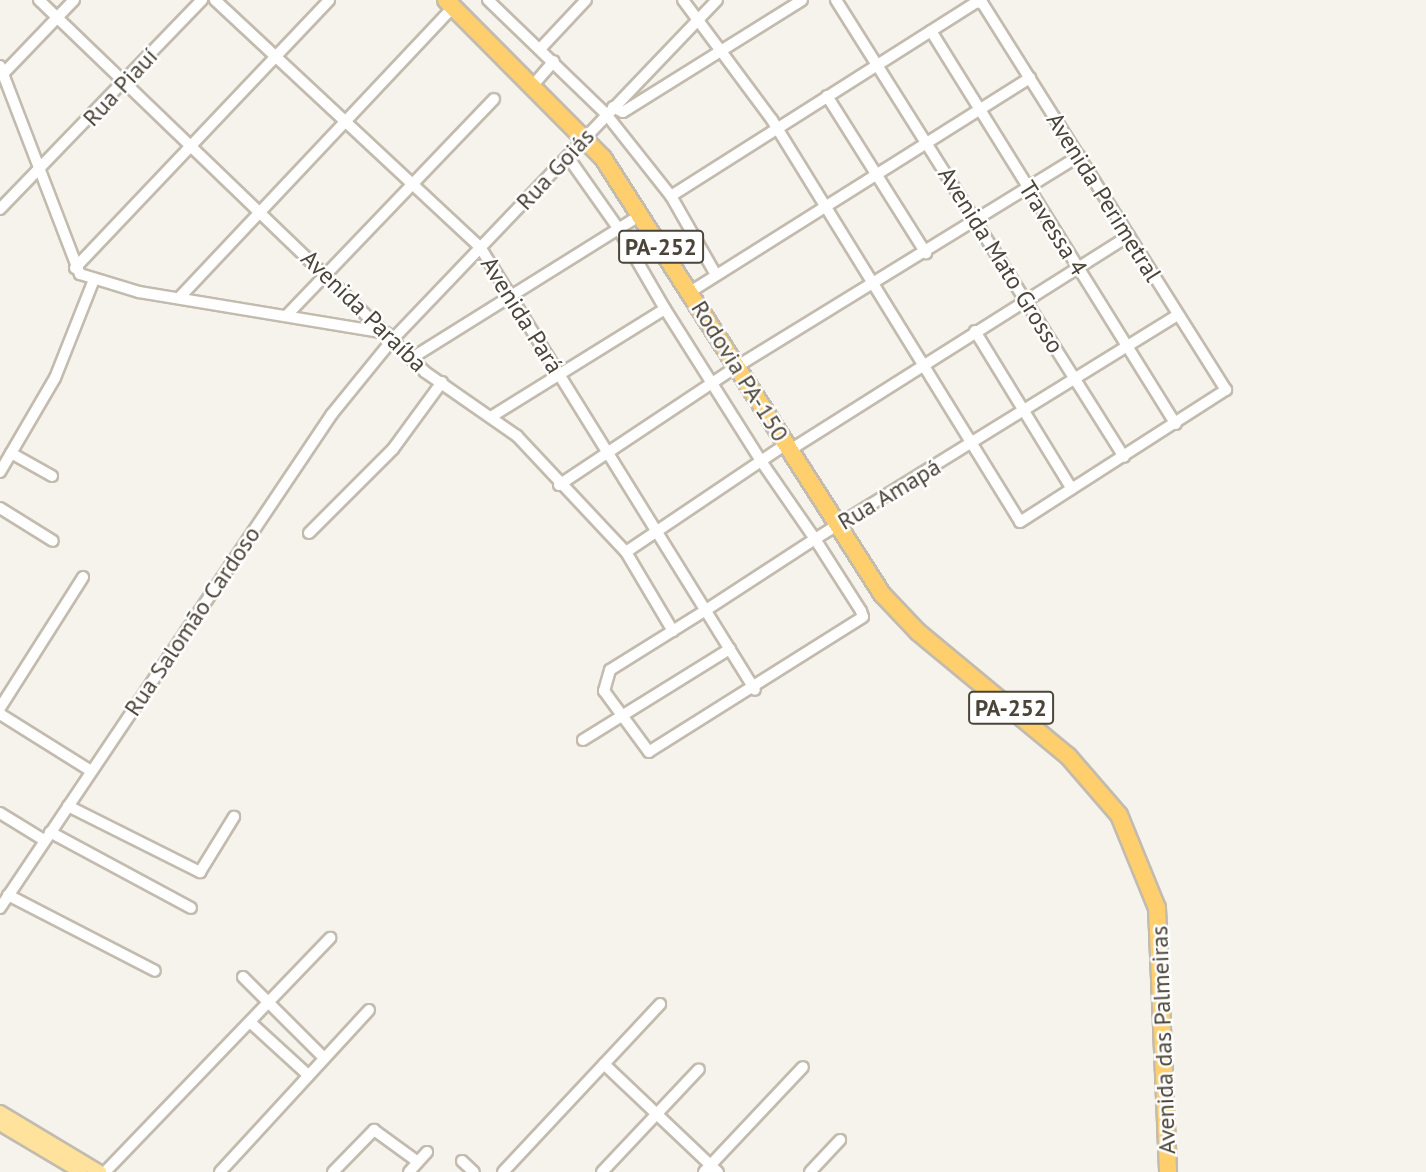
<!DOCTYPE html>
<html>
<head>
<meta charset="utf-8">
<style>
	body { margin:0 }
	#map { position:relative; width:1426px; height:1172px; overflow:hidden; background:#f6f3ec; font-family:"PT Sans",sans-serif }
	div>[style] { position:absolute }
	.roads { filter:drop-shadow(2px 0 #c2bbae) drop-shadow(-2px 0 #c2bbae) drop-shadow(0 2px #c2bbae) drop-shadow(0 -2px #c2bbae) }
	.minor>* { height:10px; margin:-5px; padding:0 5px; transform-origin:5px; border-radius:5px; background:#fff }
	.major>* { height:12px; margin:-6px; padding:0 6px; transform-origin:6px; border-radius:6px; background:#ffe39c }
	.highway>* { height:16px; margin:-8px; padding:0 8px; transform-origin:8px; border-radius:8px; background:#ffcf6e }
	span { translate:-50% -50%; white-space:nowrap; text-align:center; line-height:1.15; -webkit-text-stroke:5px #fff; paint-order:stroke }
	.shield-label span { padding:2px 5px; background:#fff; border:2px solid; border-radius:5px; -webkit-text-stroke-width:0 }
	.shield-label { font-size:23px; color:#4b4439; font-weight:700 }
	.street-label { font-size:24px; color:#4b4439 }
</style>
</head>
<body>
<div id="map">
	<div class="roads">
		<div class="minor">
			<div style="left:39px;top:0;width:536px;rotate:43.94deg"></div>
			<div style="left:425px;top:372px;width:112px;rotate:34.8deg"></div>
			<div style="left:517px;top:436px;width:159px;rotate:46.8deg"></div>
			<div style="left:626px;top:552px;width:92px;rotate:59.3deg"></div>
			<div style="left:215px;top:0;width:362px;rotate:43deg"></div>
			<div style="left:480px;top:247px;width:521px;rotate:58.17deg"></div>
			<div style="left:488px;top:0;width:164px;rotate:44deg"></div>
			<div style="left:606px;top:114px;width:105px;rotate:51.6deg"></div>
			<div style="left:671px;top:196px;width:91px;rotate:60.3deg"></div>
			<div style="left:683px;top:0;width:149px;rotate:53.4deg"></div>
			<div style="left:772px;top:120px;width:472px;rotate:58.3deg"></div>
			<div style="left:1020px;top:522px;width:245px;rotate:-32.7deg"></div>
			<div style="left:1226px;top:390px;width:461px;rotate:-122.2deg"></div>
			<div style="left:836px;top:0;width:540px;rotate:57.78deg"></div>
			<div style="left:931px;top:31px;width:463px;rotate:58.1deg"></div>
			<div style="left:540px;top:49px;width:67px;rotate:-46.8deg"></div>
			<div style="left:0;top:66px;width:223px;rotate:69deg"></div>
			<div style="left:80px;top:274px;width:62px;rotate:17deg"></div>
			<div style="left:139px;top:292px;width:251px;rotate:9.4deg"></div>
			<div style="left:2px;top:75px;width:104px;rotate:-46.2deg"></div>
			<div style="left:534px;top:84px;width:30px;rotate:-49deg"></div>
			<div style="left:827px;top:96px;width:186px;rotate:57.8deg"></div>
			<div style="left:613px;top:107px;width:11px;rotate:27deg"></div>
			<div style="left:623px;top:112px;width:211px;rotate:-32deg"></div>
			<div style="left:568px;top:157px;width:87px;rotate:54.8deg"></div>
			<div style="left:618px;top:228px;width:94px;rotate:59.9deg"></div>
			<div style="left:665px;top:309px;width:180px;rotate:57.7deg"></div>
			<div style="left:761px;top:461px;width:95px;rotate:55.3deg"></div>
			<div style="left:815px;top:539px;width:85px;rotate:57.4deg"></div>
			<div style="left:861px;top:611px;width:6px;rotate:72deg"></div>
			<div style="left:863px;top:617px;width:253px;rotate:147.8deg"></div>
			<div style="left:649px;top:752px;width:76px;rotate:-126.4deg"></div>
			<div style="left:604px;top:691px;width:22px;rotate:-74deg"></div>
			<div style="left:610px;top:670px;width:113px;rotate:-32deg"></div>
			<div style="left:706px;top:610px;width:130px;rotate:-33.1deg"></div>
			<div style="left:815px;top:539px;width:25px;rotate:-32deg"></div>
			<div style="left:836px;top:526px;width:402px;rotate:-31.7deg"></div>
			<div style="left:671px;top:196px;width:362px;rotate:-32.4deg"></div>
			<div style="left:977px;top:2px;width:6px;rotate:18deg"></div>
			<div style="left:0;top:209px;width:291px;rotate:-46deg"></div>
			<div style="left:75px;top:268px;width:369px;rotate:-46.5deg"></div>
			<div style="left:690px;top:292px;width:402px;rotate:-32.2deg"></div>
			<div style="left:179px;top:298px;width:400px;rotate:-46.7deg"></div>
			<div style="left:287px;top:315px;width:299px;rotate:-46.2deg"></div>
			<div style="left:975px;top:331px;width:185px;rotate:58.5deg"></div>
			<div style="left:415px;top:356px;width:266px;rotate:-32deg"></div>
			<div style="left:494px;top:415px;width:201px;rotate:-31.8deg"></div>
			<div style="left:790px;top:450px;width:401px;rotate:-32.3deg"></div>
			<div style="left:11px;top:453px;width:47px;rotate:29.3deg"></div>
			<div style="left:0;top:472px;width:109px;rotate:-59.7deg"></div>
			<div style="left:55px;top:378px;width:103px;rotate:-68.4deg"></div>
			<div style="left:559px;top:485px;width:213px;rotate:-33.7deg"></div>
			<div style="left:736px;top:367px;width:403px;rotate:-31.6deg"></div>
			<div style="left:0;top:508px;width:62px;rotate:31.9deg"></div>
			<div style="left:309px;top:533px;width:119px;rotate:-45deg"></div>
			<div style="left:393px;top:449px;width:83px;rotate:-53.8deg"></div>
			<div style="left:626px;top:552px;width:193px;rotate:-34deg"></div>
			<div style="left:0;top:708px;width:155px;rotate:-57.6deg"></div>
			<div style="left:0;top:714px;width:107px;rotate:32.1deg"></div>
			<div style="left:583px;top:740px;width:173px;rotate:-31.8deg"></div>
			<div style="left:68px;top:806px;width:148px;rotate:26.6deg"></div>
			<div style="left:200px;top:872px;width:65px;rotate:-58.3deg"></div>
			<div style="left:0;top:813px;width:52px;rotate:31.5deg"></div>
			<div style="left:50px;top:832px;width:160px;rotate:28.3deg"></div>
			<div style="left:8px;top:895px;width:165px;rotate:27.3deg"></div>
			<div style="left:0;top:908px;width:595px;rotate:-56.1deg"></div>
			<div style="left:332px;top:414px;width:97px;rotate:-50.9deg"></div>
			<div style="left:393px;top:339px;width:469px;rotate:-46.3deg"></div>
			<div style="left:243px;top:977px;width:115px;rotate:45deg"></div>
			<div style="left:250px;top:1022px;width:79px;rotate:42.4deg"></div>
			<div style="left:604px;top:1064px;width:157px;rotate:43.5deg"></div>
			<div style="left:462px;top:1161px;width:16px;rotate:43deg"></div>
			<div style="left:105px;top:1172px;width:325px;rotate:-46.1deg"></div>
			<div style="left:220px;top:1172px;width:220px;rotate:-47.4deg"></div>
			<div style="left:333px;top:1172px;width:59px;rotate:-45.7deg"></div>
			<div style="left:374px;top:1130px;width:54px;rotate:36deg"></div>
			<div style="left:409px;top:1172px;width:27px;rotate:-48deg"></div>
			<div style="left:503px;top:1172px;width:230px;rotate:-46.9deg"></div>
			<div style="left:602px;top:1172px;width:141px;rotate:-46.7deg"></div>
			<div style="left:704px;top:1172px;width:144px;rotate:-46.7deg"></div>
			<div style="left:810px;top:1172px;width:44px;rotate:-46.8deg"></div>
		</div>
		<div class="major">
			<div style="left:0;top:1112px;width:117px;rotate:31deg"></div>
			<div style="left:0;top:1124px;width:94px;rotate:30.7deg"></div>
		</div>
		<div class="highway">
			<div style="left:446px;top:0;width:223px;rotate:45.2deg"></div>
			<div style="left:603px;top:158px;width:518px;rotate:57.38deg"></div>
			<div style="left:882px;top:594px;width:52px;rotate:46.5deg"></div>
			<div style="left:918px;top:632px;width:195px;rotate:39.6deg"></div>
			<div style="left:1068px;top:756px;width:78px;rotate:49.2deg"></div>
			<div style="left:1119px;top:815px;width:100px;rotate:67.8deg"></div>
			<div style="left:1157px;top:908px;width:264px;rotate:87.6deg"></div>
		</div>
	</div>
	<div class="shield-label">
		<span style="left:661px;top:247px">PA-252</span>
		<span style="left:1011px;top:708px">PA-252</span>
	</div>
	<div class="street-label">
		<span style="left:120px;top:87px;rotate:-47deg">Rua Piauí</span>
		<span style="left:555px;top:169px;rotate:-47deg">Rua Goiás</span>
		<span style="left:1104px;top:197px;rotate:58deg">Avenida Perimetral</span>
		<span style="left:1053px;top:228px;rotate:58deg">Travessa 4</span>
		<span style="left:1001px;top:260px;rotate:58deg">Avenida Mato Grosso</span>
		<span style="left:364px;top:311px;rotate:44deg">Avenida Paraíba</span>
		<span style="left:522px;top:315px;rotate:58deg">Avenida Pará</span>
		<span style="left:740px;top:371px;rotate:58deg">Rodovia PA-150</span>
		<span style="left:889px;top:494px;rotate:-31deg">Rua Amapá</span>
		<span style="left:192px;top:621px;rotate:-56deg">Rua Salomão Cardoso</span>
		<span style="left:1163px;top:1040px;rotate:-92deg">Avenida das Palmeiras</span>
	</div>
</div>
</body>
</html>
